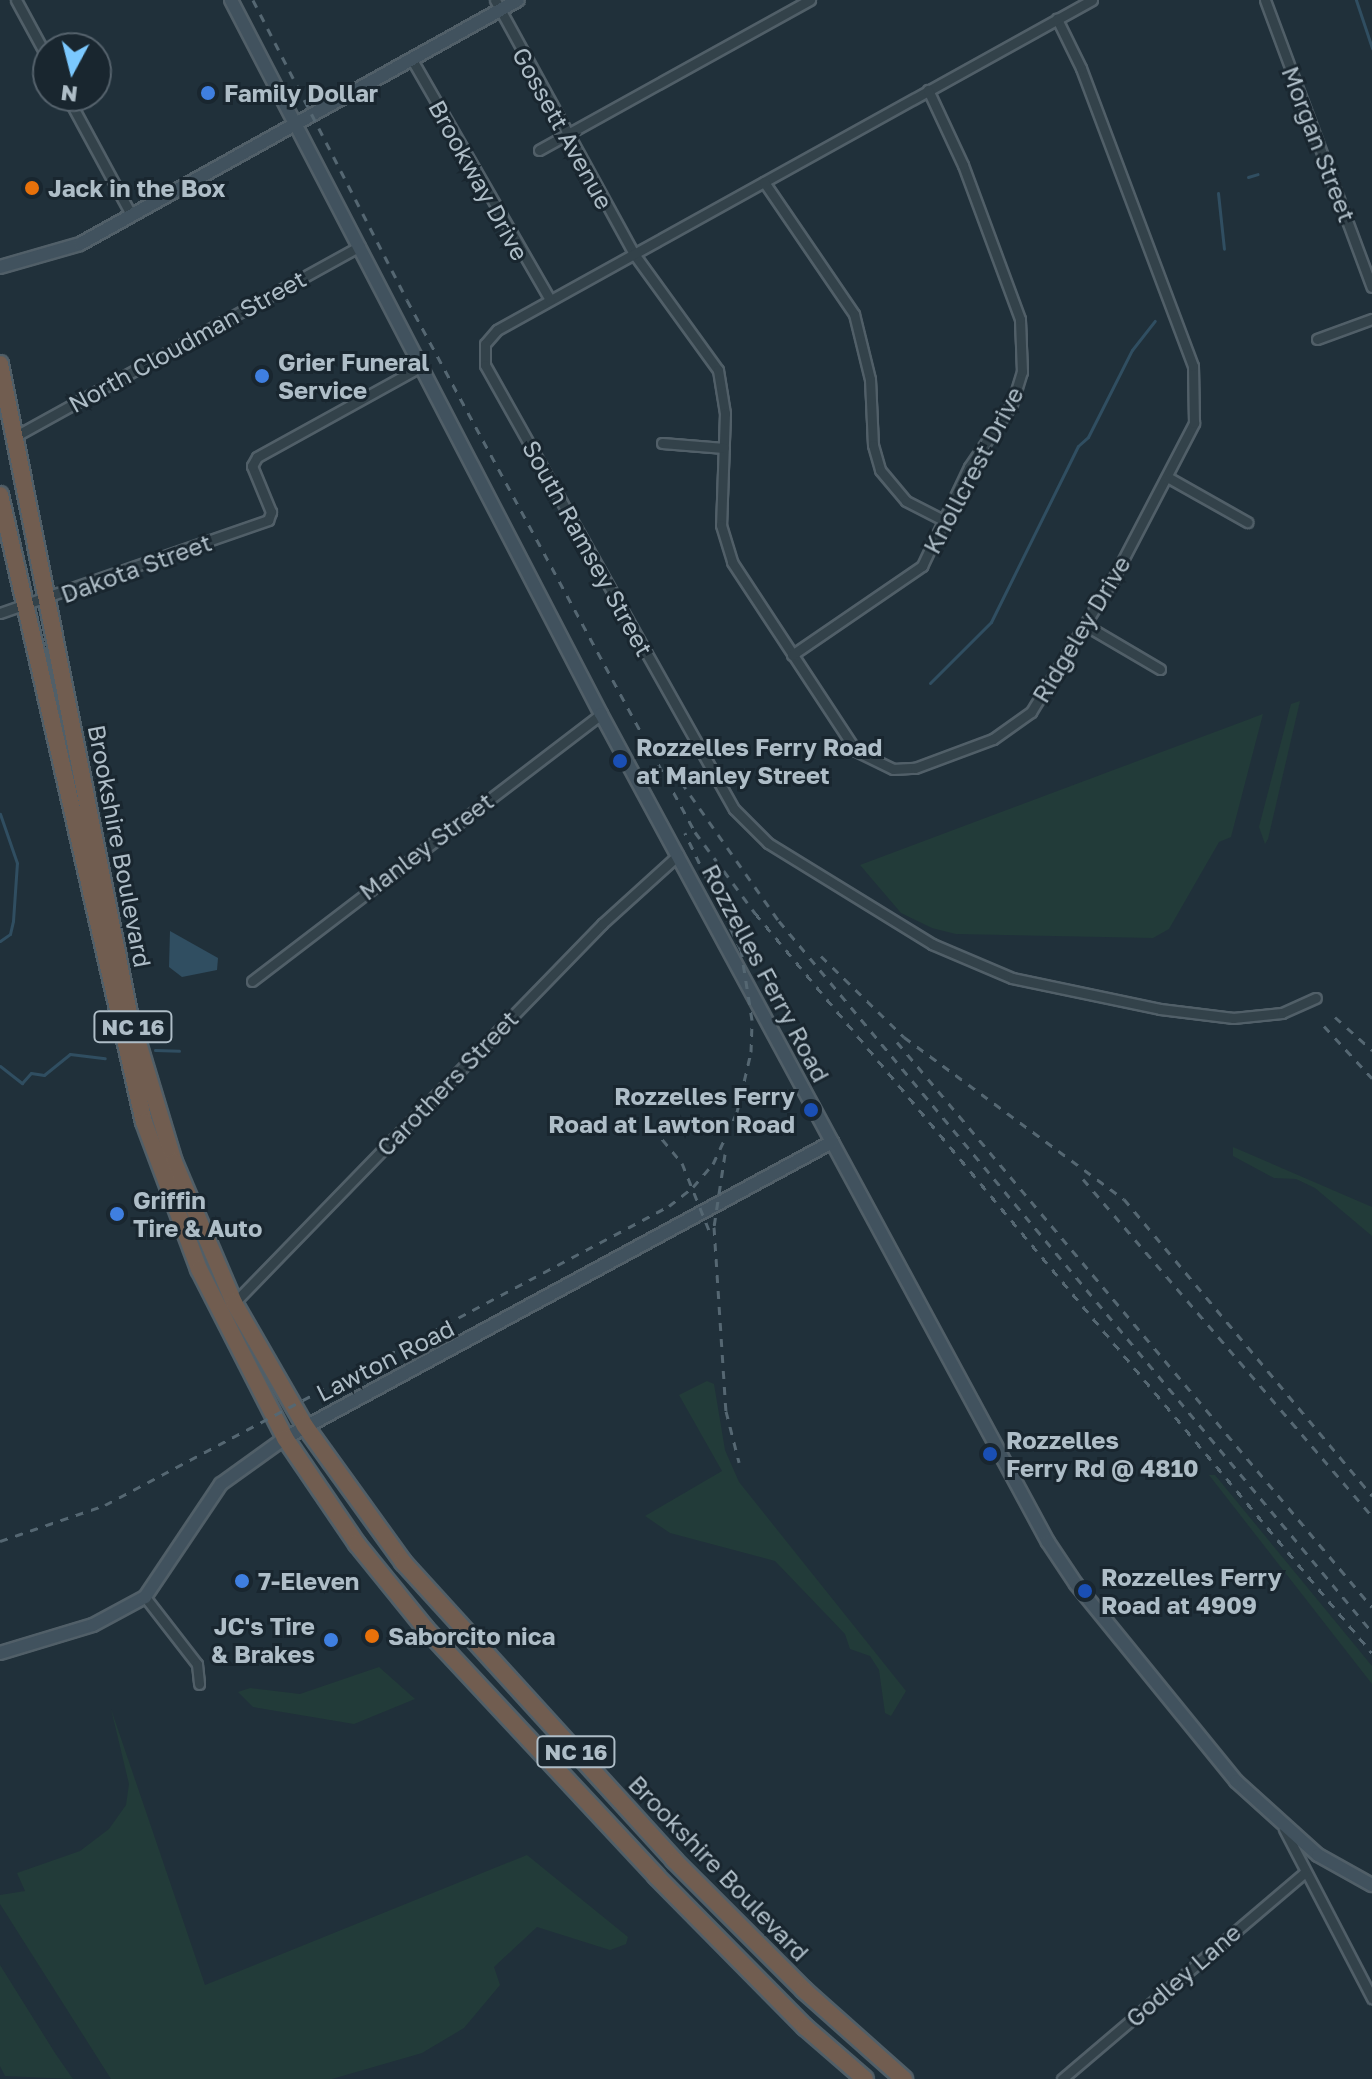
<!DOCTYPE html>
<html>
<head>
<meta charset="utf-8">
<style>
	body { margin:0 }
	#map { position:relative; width:1372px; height:2079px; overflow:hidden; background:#20303a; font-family:"Golos Text",sans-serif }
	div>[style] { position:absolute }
	.green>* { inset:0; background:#223b39 }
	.water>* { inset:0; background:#304e61 }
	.stream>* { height:3px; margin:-1.5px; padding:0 1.5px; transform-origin:1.5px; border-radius:1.5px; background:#304e61 }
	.roads { filter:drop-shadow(2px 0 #515f68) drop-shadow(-2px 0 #515f68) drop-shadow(0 2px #515f68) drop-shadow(0 -2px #515f68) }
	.street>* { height:9px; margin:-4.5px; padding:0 4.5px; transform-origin:4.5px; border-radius:4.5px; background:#33424a }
	.secondary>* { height:12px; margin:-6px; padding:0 6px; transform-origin:6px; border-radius:6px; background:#41525e }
	.highway>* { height:16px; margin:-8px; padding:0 8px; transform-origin:8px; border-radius:8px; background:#715d50 }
	.rail>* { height:3px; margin-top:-1.5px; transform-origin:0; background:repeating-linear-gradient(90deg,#556772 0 8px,transparent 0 16px) }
	.dots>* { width:22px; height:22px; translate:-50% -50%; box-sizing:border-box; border:4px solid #19262f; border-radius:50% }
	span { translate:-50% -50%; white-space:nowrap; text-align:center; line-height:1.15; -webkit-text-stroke:6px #19262f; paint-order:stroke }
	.shield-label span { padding:2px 6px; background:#19262f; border:2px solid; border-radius:6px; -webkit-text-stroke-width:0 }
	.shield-label { font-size:22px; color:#aebdc7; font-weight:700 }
	.poi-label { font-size:24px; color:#aebdc7; font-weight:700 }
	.left { translate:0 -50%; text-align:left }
	.right { translate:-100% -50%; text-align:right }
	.street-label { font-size:24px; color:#aebdc7 }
	.north { position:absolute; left:32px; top:32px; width:80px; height:80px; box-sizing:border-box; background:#19262f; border:2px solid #55626c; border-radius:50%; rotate:187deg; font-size:22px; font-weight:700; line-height:32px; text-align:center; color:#aebdc7 }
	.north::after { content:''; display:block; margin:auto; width:28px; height:36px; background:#7bc8fe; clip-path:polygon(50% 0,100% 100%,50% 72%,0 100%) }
</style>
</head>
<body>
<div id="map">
	<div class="green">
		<div style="clip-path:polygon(1300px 701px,1268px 839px,1265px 844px,1259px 827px,1291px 704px)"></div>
		<div style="clip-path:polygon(1263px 714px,1231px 837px,1219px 842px,1169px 929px,1153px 938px,956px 934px,932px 928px,901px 913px,860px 865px)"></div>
		<div style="clip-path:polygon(1233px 1147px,1372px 1207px,1372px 1236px,1315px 1188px,1296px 1179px,1274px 1178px,1233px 1156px)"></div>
		<div style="clip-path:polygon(707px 1381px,714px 1384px,725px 1450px,739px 1482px,906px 1691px,891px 1716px,885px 1713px,879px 1670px,870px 1656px,850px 1649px,845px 1634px,775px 1561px,670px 1533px,645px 1516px,722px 1471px,679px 1395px)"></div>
		<div style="clip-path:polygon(1209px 1475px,1215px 1475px,1372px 1666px,1372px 1684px)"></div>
		<div style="clip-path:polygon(379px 1667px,415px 1699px,354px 1724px,253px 1707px,238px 1692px,250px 1688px,300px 1694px)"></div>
		<div style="clip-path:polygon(111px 1709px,205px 1985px,527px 1855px,628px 1937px,626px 1944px,610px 1950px,537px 1927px,494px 1967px,500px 1985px,464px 2028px,422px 2053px,332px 2079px,111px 2079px,0 1904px,0 1895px,25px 1891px,17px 1873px,80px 1851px,109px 1829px,126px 1805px,129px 1784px)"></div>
		<div style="clip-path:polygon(0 1965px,55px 2053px,73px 2079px,5px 2076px,0 2066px)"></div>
	</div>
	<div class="water">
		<div style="clip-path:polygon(170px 931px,218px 958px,217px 970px,182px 977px,169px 967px)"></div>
	</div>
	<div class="stream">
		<div style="left:1356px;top:0;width:51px;rotate:71.6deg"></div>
		<div style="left:1248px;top:177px;width:10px;rotate:-17deg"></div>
		<div style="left:1218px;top:193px;width:56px;rotate:83.9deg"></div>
		<div style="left:930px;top:683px;width:86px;rotate:-45deg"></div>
		<div style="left:991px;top:622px;width:196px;rotate:-63.7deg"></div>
		<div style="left:1078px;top:446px;width:13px;rotate:-42deg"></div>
		<div style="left:1088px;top:437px;width:97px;rotate:-63.2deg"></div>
		<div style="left:1132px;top:350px;width:37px;rotate:-52deg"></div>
		<div style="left:0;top:941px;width:12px;rotate:-35deg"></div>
		<div style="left:10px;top:934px;width:13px;rotate:-77deg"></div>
		<div style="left:13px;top:921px;width:58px;rotate:-86.1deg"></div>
		<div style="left:17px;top:863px;width:52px;rotate:-109.1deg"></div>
		<div style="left:155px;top:1050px;width:24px;rotate:2deg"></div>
		<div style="left:0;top:1066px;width:28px;rotate:38deg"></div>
		<div style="left:22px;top:1083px;width:13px;rotate:-48deg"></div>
		<div style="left:31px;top:1073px;width:13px;rotate:9deg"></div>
		<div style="left:44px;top:1075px;width:33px;rotate:-39deg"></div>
		<div style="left:70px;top:1054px;width:35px;rotate:7deg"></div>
	</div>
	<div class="roads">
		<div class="street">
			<div style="left:16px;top:0;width:67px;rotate:61.5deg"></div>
			<div style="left:495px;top:0;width:290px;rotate:61.3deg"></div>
			<div style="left:634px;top:254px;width:143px;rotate:54.1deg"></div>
			<div style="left:718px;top:370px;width:44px;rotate:80.8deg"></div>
			<div style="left:725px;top:413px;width:112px;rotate:92deg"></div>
			<div style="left:721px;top:525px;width:39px;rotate:73deg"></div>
			<div style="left:732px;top:562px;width:226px;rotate:56.7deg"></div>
			<div style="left:856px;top:751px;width:41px;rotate:25.9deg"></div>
			<div style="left:893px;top:769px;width:22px;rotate:-3deg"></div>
			<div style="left:915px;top:768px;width:83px;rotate:-20.4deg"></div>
			<div style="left:993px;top:739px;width:47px;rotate:-35.4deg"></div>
			<div style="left:1031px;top:712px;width:158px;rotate:-58.4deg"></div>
			<div style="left:1114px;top:577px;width:174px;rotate:-62.5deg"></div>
			<div style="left:1194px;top:423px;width:57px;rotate:-91deg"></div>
			<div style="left:1193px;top:366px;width:318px;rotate:-110.6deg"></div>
			<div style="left:1081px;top:68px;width:55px;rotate:-116.1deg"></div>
			<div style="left:1092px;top:0;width:680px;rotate:150.99deg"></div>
			<div style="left:497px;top:330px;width:18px;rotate:131deg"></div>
			<div style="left:485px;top:344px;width:21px;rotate:90deg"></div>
			<div style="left:485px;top:365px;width:509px;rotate:60.72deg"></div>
			<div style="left:734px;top:809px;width:48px;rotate:45deg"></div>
			<div style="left:768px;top:843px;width:193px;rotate:31.6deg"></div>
			<div style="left:932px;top:944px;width:87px;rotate:23deg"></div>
			<div style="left:1012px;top:978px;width:151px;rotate:11.8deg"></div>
			<div style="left:1160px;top:1009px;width:74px;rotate:7deg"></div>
			<div style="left:1233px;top:1018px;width:49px;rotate:-5.8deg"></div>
			<div style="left:1282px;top:1013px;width:37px;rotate:-24deg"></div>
			<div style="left:1265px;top:0;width:306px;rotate:69.6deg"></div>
			<div style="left:411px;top:58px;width:279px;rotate:60.1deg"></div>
			<div style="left:67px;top:96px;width:136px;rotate:61.6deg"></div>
			<div style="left:539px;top:150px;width:310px;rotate:-29deg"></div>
			<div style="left:764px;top:182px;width:160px;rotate:55.7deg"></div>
			<div style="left:854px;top:314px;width:67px;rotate:76.2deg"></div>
			<div style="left:870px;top:379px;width:66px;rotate:87.4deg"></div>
			<div style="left:873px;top:445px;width:26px;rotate:74deg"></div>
			<div style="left:880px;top:470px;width:40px;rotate:50deg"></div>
			<div style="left:906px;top:501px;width:44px;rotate:27.1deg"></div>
			<div style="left:1317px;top:339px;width:59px;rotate:-20deg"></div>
			<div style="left:14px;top:437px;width:395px;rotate:-28.9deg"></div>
			<div style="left:662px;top:443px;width:62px;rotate:4.6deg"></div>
			<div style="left:1169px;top:478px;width:90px;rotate:29.4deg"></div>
			<div style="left:0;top:613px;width:284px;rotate:-19.1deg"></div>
			<div style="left:268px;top:520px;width:9px;rotate:-69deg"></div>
			<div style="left:271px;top:512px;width:50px;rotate:-112.4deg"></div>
			<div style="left:252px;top:466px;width:10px;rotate:-61deg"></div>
			<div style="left:257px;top:457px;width:188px;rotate:-28.9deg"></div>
			<div style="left:1085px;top:625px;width:87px;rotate:30.4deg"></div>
			<div style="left:792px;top:655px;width:158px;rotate:-34.4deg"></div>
			<div style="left:922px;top:566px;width:110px;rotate:-64.6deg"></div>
			<div style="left:969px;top:467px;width:76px;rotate:-55.7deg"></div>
			<div style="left:1012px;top:404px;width:34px;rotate:-73deg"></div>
			<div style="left:1022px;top:372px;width:53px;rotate:-92.2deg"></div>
			<div style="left:1020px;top:319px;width:164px;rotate:-110.3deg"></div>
			<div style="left:963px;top:165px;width:83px;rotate:-115deg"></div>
			<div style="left:252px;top:981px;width:439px;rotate:-37.4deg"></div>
			<div style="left:233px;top:1304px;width:530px;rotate:-45.84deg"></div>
			<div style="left:602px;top:924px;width:103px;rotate:-42.2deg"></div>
			<div style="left:145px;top:1597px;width:85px;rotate:52.2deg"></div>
			<div style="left:197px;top:1664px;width:20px;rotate:84deg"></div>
			<div style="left:1284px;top:1829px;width:191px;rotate:62.5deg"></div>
			<div style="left:1062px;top:2079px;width:319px;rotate:-40.4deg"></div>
		</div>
		<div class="secondary">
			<div style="left:231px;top:0;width:804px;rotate:62.61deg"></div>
			<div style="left:601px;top:714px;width:941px;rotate:61.64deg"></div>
			<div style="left:1048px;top:1542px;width:50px;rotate:56.3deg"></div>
			<div style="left:1076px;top:1584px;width:254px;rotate:50.9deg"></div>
			<div style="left:1236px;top:1781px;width:110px;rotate:42.1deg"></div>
			<div style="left:1318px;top:1855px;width:62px;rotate:29.1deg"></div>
			<div style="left:0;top:267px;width:83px;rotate:-16deg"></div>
			<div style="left:80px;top:244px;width:501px;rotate:-29.12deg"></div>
			<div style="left:0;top:1653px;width:97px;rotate:-16.8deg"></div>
			<div style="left:93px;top:1625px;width:59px;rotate:-28.3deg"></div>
			<div style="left:145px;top:1597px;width:136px;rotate:-56.1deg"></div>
			<div style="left:221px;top:1484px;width:79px;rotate:-35.7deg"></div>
			<div style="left:285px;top:1438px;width:622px;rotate:-28.42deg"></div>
		</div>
		<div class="highway">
			<div style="left:0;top:364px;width:662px;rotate:78.76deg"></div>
			<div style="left:129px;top:1013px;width:156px;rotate:73.2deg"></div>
			<div style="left:174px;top:1162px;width:153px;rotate:66.9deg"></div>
			<div style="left:234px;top:1303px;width:142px;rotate:60deg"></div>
			<div style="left:305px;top:1426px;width:168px;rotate:54.2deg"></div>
			<div style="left:403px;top:1562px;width:403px;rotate:47.7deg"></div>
			<div style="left:674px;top:1860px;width:184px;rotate:45deg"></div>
			<div style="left:804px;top:1990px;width:134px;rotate:41.7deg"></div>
			<div style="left:0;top:495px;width:643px;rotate:77.07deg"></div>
			<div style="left:144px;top:1122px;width:157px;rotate:69.5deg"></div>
			<div style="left:199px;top:1269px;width:190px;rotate:63deg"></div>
			<div style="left:285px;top:1438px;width:128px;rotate:55.8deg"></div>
			<div style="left:357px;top:1544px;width:108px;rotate:51deg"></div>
			<div style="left:425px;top:1628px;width:339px;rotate:47deg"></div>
			<div style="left:656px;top:1876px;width:212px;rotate:45.4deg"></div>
			<div style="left:805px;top:2027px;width:79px;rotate:40.9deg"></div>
		</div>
	</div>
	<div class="rail">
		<div style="left:253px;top:0;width:337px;rotate:62.8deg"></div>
		<div style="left:407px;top:300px;width:605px;rotate:61.57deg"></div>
		<div style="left:695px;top:832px;width:101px;rotate:53.5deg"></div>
		<div style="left:755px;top:913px;width:963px;rotate:50.18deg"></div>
		<div style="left:672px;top:769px;width:186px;rotate:54.9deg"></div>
		<div style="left:779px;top:921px;width:926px;rotate:50.17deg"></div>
		<div style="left:821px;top:956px;width:116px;rotate:44.3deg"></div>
		<div style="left:904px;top:1037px;width:273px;rotate:36.4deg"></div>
		<div style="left:1124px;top:1199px;width:387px;rotate:50.1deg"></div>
		<div style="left:1335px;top:1017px;width:50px;rotate:41.7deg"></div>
		<div style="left:1324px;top:1026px;width:71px;rotate:47.3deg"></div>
		<div style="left:897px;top:1042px;width:738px;rotate:49.95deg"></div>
		<div style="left:652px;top:1127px;width:47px;rotate:50.2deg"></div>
		<div style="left:682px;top:1163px;width:72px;rotate:68.1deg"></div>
		<div style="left:725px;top:1154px;width:74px;rotate:98.6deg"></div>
		<div style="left:714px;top:1227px;width:184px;rotate:86.3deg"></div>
		<div style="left:726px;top:1411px;width:53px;rotate:75.7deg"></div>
		<div style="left:1083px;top:1179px;width:444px;rotate:49.4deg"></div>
		<div style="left:0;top:1541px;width:111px;rotate:-18.9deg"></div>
		<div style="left:105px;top:1505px;width:638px;rotate:-27.93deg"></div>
		<div style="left:669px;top:1206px;width:31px;rotate:-38deg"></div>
		<div style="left:693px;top:1187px;width:30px;rotate:-49deg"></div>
		<div style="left:713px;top:1164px;width:57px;rotate:-65.2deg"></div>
		<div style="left:737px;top:1112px;width:62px;rotate:-76.9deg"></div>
		<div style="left:751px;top:1052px;width:32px;rotate:-88deg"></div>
		<div style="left:752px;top:1020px;width:71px;rotate:-98.9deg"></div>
		<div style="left:741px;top:950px;width:130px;rotate:-115.6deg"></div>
	</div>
	<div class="dots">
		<div style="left:208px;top:93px;background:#3f7fe0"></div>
		<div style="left:32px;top:188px;background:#e8710a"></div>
		<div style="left:262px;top:376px;background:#3f7fe0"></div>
		<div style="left:620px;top:761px;background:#1a4fb4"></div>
		<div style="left:811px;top:1110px;background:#1a4fb4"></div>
		<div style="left:117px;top:1214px;background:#3f7fe0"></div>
		<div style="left:990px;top:1454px;background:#1a4fb4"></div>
		<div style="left:242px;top:1581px;background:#3f7fe0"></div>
		<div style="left:1085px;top:1591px;background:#1a4fb4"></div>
		<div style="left:372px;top:1636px;background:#e8710a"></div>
		<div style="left:331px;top:1640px;background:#3f7fe0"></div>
	</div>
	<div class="shield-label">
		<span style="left:133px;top:1027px">NC 16</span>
		<span style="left:576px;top:1752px">NC 16</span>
	</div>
	<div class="poi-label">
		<span class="left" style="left:224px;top:93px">Family Dollar</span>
		<span class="left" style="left:48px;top:188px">Jack in the Box</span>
		<span class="left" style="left:278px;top:376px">Grier Funeral<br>Service</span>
		<span class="left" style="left:636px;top:761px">Rozzelles Ferry Road<br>at Manley Street</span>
		<span class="right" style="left:795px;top:1110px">Rozzelles Ferry<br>Road at Lawton Road</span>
		<span class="left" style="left:133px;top:1214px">Griffin<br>Tire &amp; Auto</span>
		<span class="left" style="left:1006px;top:1454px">Rozzelles<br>Ferry Rd @ 4810</span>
		<span class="left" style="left:1101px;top:1591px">Rozzelles Ferry<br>Road at 4909</span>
		<span class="left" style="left:258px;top:1581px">7-Eleven</span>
		<span class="right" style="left:315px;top:1640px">JC's Tire<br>&amp; Brakes</span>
		<span class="left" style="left:388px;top:1636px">Saborcito nica</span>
	</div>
	<div class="street-label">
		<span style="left:563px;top:128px;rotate:61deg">Gossett Avenue</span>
		<span style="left:1319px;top:144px;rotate:69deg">Morgan Street</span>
		<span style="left:479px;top:180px;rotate:61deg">Brookway Drive</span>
		<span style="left:187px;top:341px;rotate:-29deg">North Cloudman Street</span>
		<span style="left:973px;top:470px;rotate:-62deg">Knollcrest Drive</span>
		<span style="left:588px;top:548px;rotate:61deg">South Ramsey Street</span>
		<span style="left:136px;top:568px;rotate:-20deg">Dakota Street</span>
		<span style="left:1081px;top:629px;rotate:-59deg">Ridgeley Drive</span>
		<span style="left:120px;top:846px;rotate:79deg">Brookshire Boulevard</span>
		<span style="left:426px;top:846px;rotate:-37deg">Manley Street</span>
		<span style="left:766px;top:973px;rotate:62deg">Rozzelles Ferry Road</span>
		<span style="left:447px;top:1083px;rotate:-46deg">Carothers Street</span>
		<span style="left:385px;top:1360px;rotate:-27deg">Lawton Road</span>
		<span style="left:719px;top:1868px;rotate:46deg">Brookshire Boulevard</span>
		<span style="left:1183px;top:1975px;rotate:-41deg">Godley Lane</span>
	</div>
	<div class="north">N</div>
</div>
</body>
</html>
